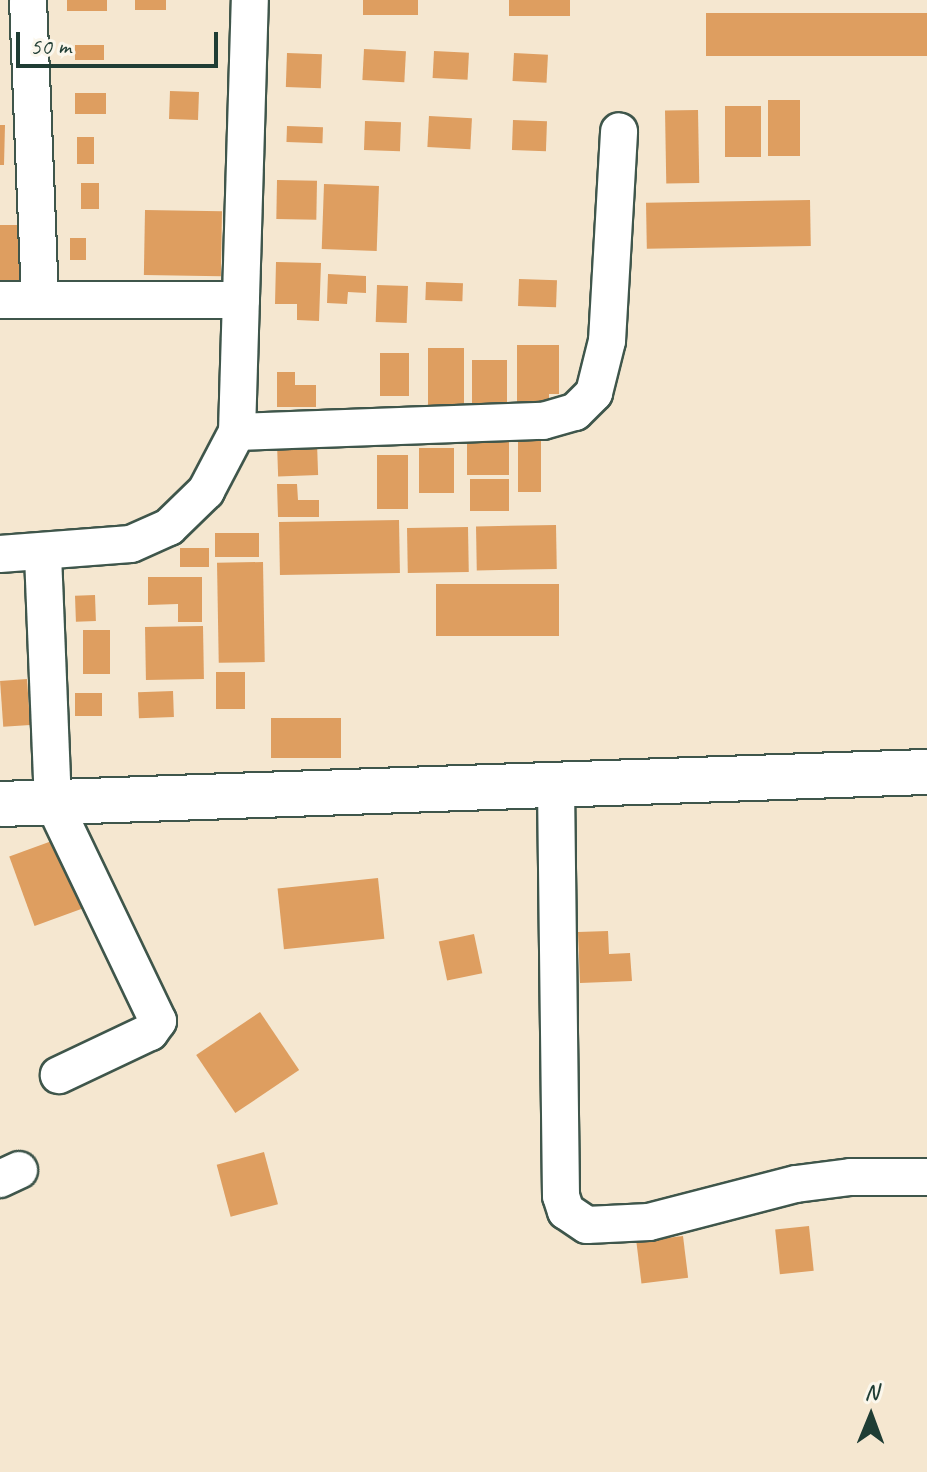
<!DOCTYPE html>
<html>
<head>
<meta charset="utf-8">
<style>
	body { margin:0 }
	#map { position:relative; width:927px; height:1472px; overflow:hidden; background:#f5e7d0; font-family:Caveat,sans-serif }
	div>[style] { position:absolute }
	.building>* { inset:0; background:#de9e60; transform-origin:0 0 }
	.roads { filter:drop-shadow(2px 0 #3f564b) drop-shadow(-2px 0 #3f564b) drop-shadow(0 2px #3f564b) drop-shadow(0 -2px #3f564b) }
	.minor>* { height:36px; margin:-18px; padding:0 18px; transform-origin:18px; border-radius:18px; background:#fff }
	.major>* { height:44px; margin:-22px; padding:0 22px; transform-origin:22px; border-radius:22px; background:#fff }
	span { translate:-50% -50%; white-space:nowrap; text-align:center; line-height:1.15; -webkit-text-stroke:8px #fbf7ec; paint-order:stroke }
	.north { position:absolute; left:831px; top:1376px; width:80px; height:80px; -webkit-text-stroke:6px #fbf7ec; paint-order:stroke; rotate:1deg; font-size:22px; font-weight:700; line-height:32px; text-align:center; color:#1f3d34 }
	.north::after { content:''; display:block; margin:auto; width:28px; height:36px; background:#1f3d34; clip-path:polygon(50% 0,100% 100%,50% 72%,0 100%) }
	.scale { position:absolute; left:16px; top:32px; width:202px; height:36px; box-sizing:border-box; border:4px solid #1f3d34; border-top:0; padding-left:10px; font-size:24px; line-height:28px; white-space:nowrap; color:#1f3d34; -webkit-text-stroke:6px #fbf7ec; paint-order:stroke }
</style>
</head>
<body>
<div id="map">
	<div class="building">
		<div style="left:67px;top:0;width:40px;height:11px"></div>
		<div style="left:135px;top:0;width:31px;height:10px"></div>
		<div style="left:363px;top:0;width:55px;height:15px"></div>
		<div style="left:509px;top:0;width:61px;height:16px"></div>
		<div style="left:927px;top:13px;width:43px;height:221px;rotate:90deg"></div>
		<div style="left:75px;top:45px;width:29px;height:15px"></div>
		<div style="left:364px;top:49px;width:42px;height:31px;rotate:3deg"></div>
		<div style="left:434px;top:51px;width:35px;height:27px;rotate:3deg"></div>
		<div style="left:287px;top:53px;width:35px;height:34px;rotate:2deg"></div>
		<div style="left:514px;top:53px;width:34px;height:28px;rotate:3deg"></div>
		<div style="left:170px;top:91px;width:29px;height:28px;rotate:2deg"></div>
		<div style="left:75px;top:93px;width:31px;height:21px"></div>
		<div style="left:768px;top:100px;width:32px;height:56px"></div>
		<div style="left:725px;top:106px;width:36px;height:51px"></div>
		<div style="left:698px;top:110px;width:73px;height:33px;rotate:89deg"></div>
		<div style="left:429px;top:116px;width:43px;height:31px;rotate:3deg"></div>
		<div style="left:513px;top:120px;width:34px;height:30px;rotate:2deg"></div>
		<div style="left:365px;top:121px;width:36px;height:29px;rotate:2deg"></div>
		<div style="clip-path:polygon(0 125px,5px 125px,4px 165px,0 165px)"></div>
		<div style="left:287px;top:126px;width:36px;height:16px;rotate:2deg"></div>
		<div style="left:77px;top:137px;width:17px;height:27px"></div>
		<div style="left:277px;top:180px;width:40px;height:39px;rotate:1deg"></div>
		<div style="left:81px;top:183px;width:18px;height:26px"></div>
		<div style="left:324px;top:184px;width:55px;height:65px;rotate:2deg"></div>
		<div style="left:810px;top:200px;width:46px;height:164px;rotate:89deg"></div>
		<div style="left:145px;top:210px;width:77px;height:65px;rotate:1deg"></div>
		<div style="left:0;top:225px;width:26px;height:59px"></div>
		<div style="left:70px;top:238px;width:16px;height:22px"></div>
		<div style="clip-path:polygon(276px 262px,321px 263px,319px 321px,297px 320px,297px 304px,275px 304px)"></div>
		<div style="clip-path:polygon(328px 274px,366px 276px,366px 293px,348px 292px,347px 304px,327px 303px)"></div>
		<div style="left:519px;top:279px;width:38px;height:27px;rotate:2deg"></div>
		<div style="left:426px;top:282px;width:37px;height:18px;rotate:2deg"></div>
		<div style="left:377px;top:285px;width:31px;height:37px;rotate:2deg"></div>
		<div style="clip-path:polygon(517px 345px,559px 345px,559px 394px,549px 394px,549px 404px,517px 404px)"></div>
		<div style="left:428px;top:348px;width:36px;height:58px"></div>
		<div style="left:380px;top:353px;width:29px;height:43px"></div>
		<div style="left:472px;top:360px;width:35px;height:43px"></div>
		<div style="clip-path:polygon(277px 372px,295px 372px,295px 385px,316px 385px,316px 407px,277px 407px)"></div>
		<div style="left:518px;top:440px;width:23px;height:52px"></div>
		<div style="left:509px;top:441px;width:34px;height:42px;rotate:90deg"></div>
		<div style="left:317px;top:443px;width:32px;height:40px;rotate:88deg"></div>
		<div style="left:419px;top:448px;width:35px;height:45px"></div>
		<div style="left:377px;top:455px;width:31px;height:54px"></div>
		<div style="left:470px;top:479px;width:39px;height:32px"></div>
		<div style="clip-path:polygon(277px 484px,297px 484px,298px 500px,319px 500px,319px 517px,278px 517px)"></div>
		<div style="left:399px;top:520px;width:53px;height:120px;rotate:89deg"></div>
		<div style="left:556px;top:525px;width:44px;height:80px;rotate:89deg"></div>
		<div style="left:468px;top:527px;width:45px;height:61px;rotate:89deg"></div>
		<div style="left:215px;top:533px;width:44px;height:24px"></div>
		<div style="left:180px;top:548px;width:29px;height:19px"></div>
		<div style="left:263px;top:562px;width:100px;height:46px;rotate:89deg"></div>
		<div style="clip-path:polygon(148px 577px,202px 577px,202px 622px,178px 622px,178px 604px,148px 605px)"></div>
		<div style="left:559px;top:584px;width:52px;height:123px;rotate:90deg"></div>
		<div style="left:95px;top:595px;width:26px;height:20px;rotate:88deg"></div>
		<div style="left:203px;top:626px;width:53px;height:58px;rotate:89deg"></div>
		<div style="left:83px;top:630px;width:27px;height:44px"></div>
		<div style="left:216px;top:672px;width:29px;height:37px"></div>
		<div style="left:27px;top:679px;width:46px;height:27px;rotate:86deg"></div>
		<div style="left:173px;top:691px;width:26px;height:35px;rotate:88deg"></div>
		<div style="left:75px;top:693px;width:27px;height:23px"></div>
		<div style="left:341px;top:718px;width:40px;height:70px;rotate:90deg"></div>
		<div style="left:60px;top:838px;width:74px;height:54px;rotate:70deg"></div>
		<div style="left:378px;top:878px;width:61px;height:101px;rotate:84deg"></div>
		<div style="clip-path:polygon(608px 931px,609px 954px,630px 953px,632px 981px,580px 983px,578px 932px)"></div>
		<div style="left:474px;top:934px;width:40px;height:36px;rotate:78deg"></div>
		<div style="left:260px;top:1012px;width:70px;height:77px;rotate:56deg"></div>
		<div style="left:264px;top:1152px;width:54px;height:49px;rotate:75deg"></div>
		<div style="left:809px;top:1226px;width:45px;height:34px;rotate:84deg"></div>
		<div style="left:683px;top:1236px;width:42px;height:47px;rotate:83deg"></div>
	</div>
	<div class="roads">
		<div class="minor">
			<div style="left:28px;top:0;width:300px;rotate:87.7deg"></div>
			<div style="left:0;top:300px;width:241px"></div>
			<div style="left:237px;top:432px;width:306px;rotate:-2.1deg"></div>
			<div style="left:543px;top:421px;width:33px;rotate:-16deg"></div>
			<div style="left:575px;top:412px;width:27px;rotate:-45deg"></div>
			<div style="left:594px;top:393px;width:54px;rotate:-76deg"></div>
			<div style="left:607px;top:341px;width:210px;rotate:-86.7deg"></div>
			<div style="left:0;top:554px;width:131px;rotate:-4.4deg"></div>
			<div style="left:131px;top:544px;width:42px;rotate:-24.1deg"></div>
			<div style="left:169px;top:527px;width:52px;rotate:-44.2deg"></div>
			<div style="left:206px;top:491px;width:67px;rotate:-62.3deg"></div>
			<div style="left:237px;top:432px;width:432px;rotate:-88.3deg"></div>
			<div style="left:43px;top:555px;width:247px;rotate:87.7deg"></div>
			<div style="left:53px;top:802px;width:243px;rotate:64.4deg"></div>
			<div style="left:158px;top:1021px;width:14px;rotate:126deg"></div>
			<div style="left:150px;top:1032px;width:101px;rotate:154.7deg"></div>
			<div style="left:556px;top:786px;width:410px;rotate:89.3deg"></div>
			<div style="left:561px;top:1196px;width:16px;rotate:72deg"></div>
			<div style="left:566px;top:1211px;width:25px;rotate:34deg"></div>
			<div style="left:587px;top:1225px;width:62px;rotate:-2.8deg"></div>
			<div style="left:649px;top:1222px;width:152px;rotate:-14.5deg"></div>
			<div style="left:796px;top:1184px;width:55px;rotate:-7.3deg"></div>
			<div style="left:851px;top:1177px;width:76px"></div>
			<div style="left:0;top:1179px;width:21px;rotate:-25deg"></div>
		</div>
		<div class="major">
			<div style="left:0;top:804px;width:928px;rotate:-1.98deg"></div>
		</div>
	</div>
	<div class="north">N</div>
	<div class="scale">50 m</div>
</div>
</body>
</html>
